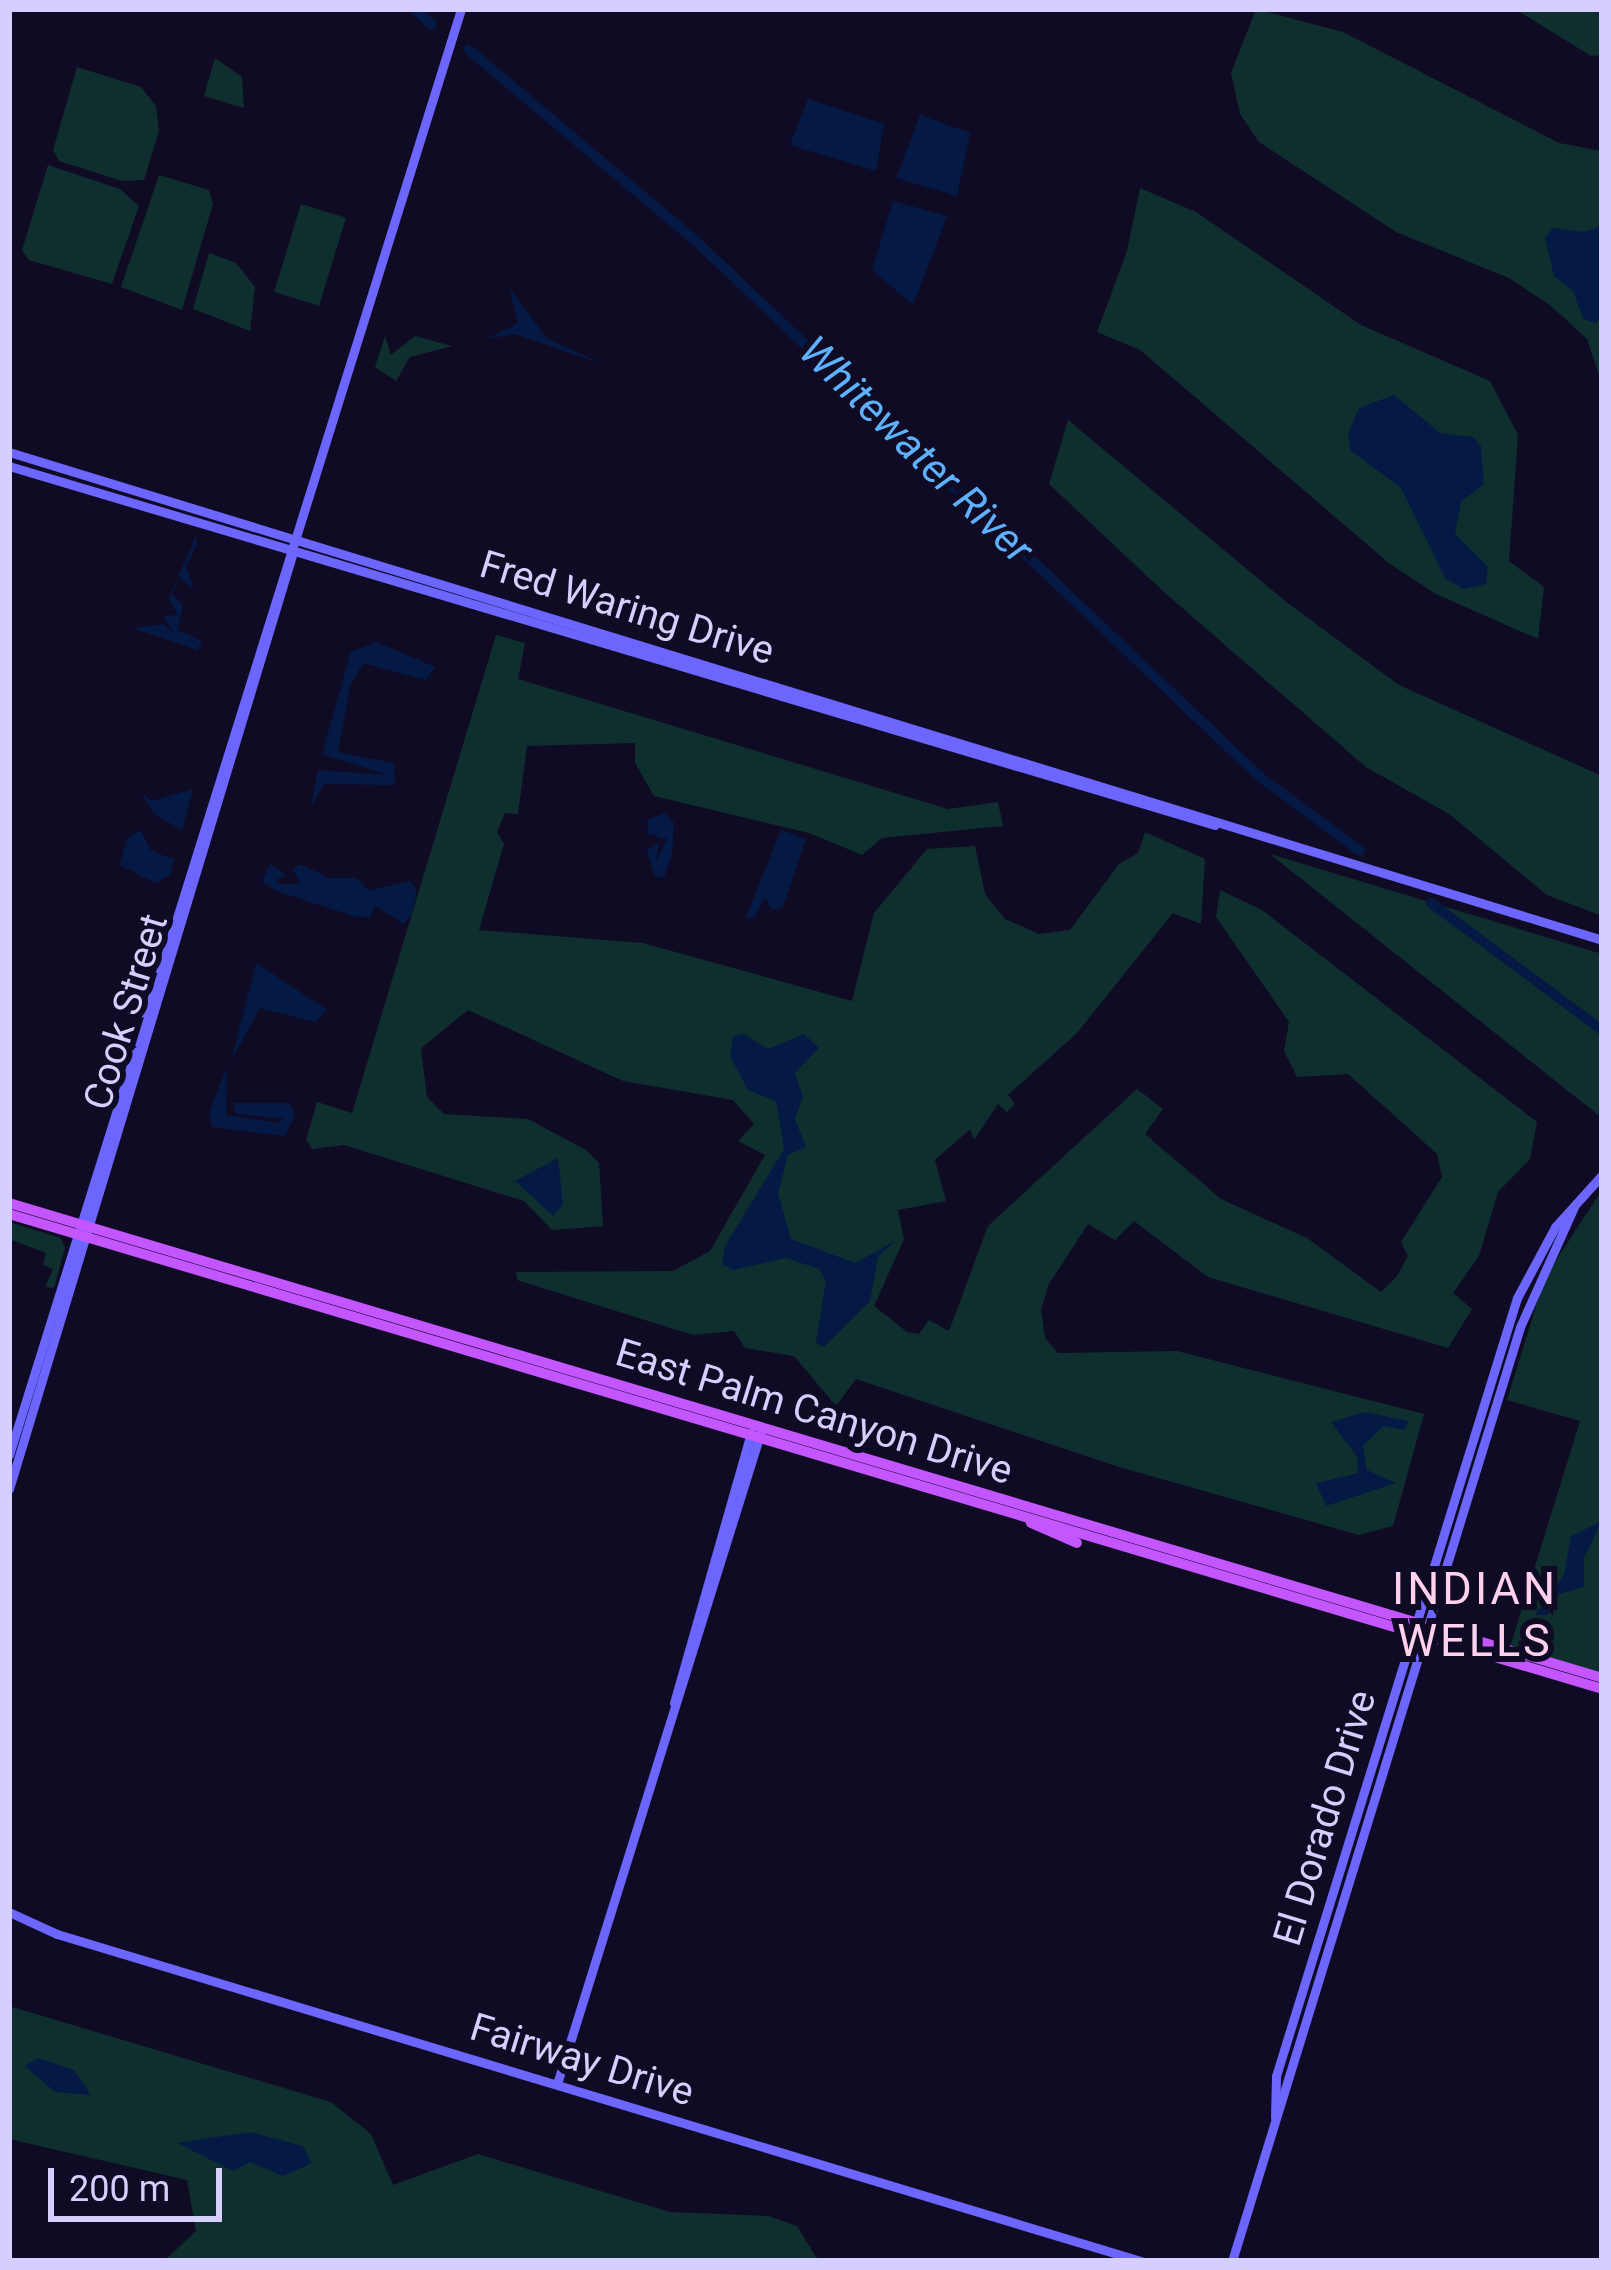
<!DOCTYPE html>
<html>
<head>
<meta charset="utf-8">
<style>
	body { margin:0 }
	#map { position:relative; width:1611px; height:2270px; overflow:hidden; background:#100b24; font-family:Roboto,sans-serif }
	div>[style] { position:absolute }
	.green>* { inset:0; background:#0e2f2e; transform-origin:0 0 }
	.water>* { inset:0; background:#041a45 }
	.river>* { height:10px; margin:-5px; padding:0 5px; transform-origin:5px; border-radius:5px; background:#041a45 }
	.secondary>* { height:9px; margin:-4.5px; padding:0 4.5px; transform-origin:4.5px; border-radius:4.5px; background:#6c66ff }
	.primary>* { height:10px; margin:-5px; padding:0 5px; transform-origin:5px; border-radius:5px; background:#c356ff }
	span { translate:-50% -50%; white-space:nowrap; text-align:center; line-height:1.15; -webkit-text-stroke:12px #100b24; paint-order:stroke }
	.street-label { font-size:39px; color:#d5cfff }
	.water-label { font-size:42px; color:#5db1ff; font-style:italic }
	.quarter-label { font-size:45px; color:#ffd1ed; letter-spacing:3px }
	.frame { position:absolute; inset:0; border:12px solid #d5cfff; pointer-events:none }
	.scale { position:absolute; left:48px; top:2168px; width:174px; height:54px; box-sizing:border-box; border:6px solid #d5cfff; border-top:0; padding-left:15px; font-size:36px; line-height:42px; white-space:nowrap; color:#d5cfff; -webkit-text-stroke:9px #100b24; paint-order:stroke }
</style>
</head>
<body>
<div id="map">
	<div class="green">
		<div style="clip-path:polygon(1256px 9px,1343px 32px,1559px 143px,1602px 151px,1602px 384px,1587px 339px,1550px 305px,1509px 278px,1396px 232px,1259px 142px,1240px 114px,1231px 73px)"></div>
		<div style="clip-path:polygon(1515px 9px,1602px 9px,1602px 55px,1591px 56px)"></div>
		<div style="clip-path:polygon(215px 58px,242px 77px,244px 108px,204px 96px)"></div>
		<div style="clip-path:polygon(77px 67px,141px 87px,156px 106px,159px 131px,144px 180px,122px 181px,59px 161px,53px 150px)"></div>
		<div style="clip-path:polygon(48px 165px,120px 189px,139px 206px,112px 284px,29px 260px,22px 250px)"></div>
		<div style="clip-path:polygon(159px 175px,209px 190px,213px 204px,182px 310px,121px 287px)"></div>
		<div style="clip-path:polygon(1140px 188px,1196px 212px,1361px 325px,1490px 381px,1518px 435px,1509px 561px,1544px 587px,1538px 639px,1436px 594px,1390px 564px,1140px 350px,1097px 332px,1127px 251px)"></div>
		<div style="left:301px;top:204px;width:47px;height:92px;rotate:17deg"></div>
		<div style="clip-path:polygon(209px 253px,236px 263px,255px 287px,250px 331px,193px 309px)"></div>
		<div style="clip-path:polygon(385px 336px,391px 355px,415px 336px,452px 346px,410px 357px,396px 381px,375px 367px)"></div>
		<div style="clip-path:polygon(1068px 420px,1285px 601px,1399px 685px,1602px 776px,1602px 916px,1547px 895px,1449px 814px,1366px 767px,1165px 593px,1049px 484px)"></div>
		<div style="clip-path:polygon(496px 635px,525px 643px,518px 679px,948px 809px,998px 802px,1003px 826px,882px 838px,862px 855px,809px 833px,654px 796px,635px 763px,635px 743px,527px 746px,518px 814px,505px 813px,497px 832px,504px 844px,479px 930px,643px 943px,852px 1001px,874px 913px,927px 849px,975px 846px,985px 894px,1005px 919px,1039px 934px,1070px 930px,1119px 864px,1138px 853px,1145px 832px,1205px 859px,1201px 924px,1173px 913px,1077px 1033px,1008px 1095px,1015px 1104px,1007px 1112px,998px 1104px,974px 1140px,970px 1129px,935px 1160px,946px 1201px,898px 1210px,904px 1239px,874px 1306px,907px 1332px,919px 1334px,929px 1320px,949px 1331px,988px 1226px,1137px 1089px,1163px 1109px,1145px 1134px,1221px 1199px,1307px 1238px,1381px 1292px,1397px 1276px,1408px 1256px,1401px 1242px,1442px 1177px,1437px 1154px,1348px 1074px,1297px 1077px,1284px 1051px,1289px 1022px,1216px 917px,1220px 890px,1262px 910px,1537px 1122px,1530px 1159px,1498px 1192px,1479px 1256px,1453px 1293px,1472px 1309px,1448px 1348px,1208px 1277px,1134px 1221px,1115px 1240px,1088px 1224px,1049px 1284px,1041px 1309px,1045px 1338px,1058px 1353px,1177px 1351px,1424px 1414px,1393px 1526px,1359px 1535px,1119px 1467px,856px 1379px,836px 1406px,794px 1356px,745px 1348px,734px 1331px,693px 1335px,517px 1280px,516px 1272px,673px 1271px,710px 1251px,765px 1155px,738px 1141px,754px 1124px,733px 1100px,623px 1081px,468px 1010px,421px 1048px,427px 1097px,444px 1114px,528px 1119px,586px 1150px,599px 1163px,603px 1226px,552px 1230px,524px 1201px,344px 1145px,312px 1149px,306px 1140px,317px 1102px,352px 1113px)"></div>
		<div style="clip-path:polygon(1270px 854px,1602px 954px,1602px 1118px)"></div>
		<div style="clip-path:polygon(1602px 1190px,1602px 1674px,1510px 1647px,1580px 1421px,1507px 1400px,1545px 1277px)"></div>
		<div style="clip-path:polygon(9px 1222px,61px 1238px,65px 1248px,54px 1288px,45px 1287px,53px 1269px,43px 1265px,46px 1253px,9px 1239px)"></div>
		<div style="clip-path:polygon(9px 2006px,331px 2102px,371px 2134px,393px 2185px,478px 2154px,670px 2212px,768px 2216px,797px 2226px,816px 2257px,830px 2261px,164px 2261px,196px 2231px,187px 2180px,9px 2139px)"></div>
	</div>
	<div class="water">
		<div style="clip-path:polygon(808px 99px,884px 124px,876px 171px,790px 145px)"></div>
		<div style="clip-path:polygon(920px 115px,970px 133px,957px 196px,896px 178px)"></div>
		<div style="clip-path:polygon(893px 201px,947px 216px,913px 305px,872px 270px)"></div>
		<div style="clip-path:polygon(1602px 225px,1602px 318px,1595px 323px,1583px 319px,1573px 291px,1554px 276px,1545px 238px,1553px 228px,1585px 232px)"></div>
		<div style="clip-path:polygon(509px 287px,546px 338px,602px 364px,514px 334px,487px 339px,518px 323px)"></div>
		<div style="clip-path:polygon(1394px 395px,1440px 433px,1473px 437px,1481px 446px,1484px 484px,1461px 502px,1455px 534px,1488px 567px,1486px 584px,1463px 589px,1445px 578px,1401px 488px,1351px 451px,1348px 434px,1359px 408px)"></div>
		<div style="clip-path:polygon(196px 536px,197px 544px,186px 567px,194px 589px,179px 577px,172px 595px,183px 604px,177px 630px,202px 641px,197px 650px,132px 628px,164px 624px,174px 633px,163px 616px,178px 615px,169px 598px)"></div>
		<div style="clip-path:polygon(376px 642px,435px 667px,426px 680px,363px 663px,350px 686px,338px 752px,394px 763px,395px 785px,324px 784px,311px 806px,318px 770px,388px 775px,322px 754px,351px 652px)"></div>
		<div style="clip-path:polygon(193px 789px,182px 830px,154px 814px,142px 794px,152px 801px)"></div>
		<div style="clip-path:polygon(665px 813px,674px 823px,672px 854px,664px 877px,655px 877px,647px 850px,659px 842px,656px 862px,667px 839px,648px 834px,647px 820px)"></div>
		<div style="clip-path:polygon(141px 830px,150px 850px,174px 860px,170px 875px,155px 883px,120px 865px,127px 838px)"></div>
		<div style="clip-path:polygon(781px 830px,806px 839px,783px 907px,772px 910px,765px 897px,754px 919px,746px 917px)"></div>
		<div style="clip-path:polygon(270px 864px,286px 875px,276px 880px,281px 884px,300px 884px,293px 868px,300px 864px,329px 878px,357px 878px,369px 891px,410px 881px,417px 892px,412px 913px,404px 924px,375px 906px,370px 917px,357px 917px,276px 891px,262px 881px)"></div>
		<div style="clip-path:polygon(256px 963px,327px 1010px,316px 1022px,260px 1008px,231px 1061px)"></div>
		<div style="clip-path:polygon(744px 1034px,768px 1049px,804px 1034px,819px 1048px,795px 1073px,803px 1097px,795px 1119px,806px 1147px,788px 1155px,778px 1193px,791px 1239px,855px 1263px,895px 1241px,878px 1257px,870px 1301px,824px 1347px,816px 1343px,826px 1281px,819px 1269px,786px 1258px,734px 1270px,722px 1264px,725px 1246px,784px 1149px,776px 1101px,748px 1090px,730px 1056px,733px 1036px)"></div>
		<div style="clip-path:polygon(227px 1067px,226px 1115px,278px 1123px,285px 1119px,236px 1114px,233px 1103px,290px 1103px,295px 1117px,284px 1136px,212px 1127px,209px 1113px)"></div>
		<div style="clip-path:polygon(558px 1158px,563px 1205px,553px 1216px,515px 1181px)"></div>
		<div style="clip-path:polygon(1365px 1412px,1409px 1421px,1404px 1430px,1383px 1426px,1363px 1446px,1367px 1470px,1396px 1483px,1326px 1506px,1316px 1483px,1358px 1473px,1357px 1457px,1331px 1422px)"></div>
		<div style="clip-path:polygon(1602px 1521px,1584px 1558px,1584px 1587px,1559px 1594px,1548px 1615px,1535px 1615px,1564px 1575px,1571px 1536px)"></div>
		<div style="clip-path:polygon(38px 2058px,74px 2070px,91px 2095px,55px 2092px,25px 2066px)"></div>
		<div style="clip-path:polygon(250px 2132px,303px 2146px,312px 2163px,283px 2176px,250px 2162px,233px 2171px,177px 2143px)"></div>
	</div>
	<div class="river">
		<div style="left:415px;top:9px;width:23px;rotate:43deg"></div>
		<div style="left:469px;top:50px;width:298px;rotate:40.1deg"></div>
		<div style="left:697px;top:242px;width:777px;rotate:43.54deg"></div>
		<div style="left:1260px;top:777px;width:124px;rotate:36.5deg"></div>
		<div style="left:1431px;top:903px;width:213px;rotate:36.6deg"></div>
	</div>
	<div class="secondary">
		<div style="left:9px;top:452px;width:1666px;rotate:17.03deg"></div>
		<div style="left:9px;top:466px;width:1258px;rotate:16.58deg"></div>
		<div style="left:9px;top:1455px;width:1515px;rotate:-72.64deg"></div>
		<div style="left:9px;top:1489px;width:979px;rotate:-73.14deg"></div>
		<div style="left:674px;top:1703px;width:281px;rotate:-74.1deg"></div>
		<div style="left:9px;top:1912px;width:53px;rotate:24.6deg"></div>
		<div style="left:57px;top:1934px;width:1132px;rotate:16.79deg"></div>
		<div style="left:557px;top:2084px;width:684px;rotate:-72.65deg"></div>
		<div style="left:1275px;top:2117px;width:41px;rotate:-88.6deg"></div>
		<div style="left:1276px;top:2076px;width:814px;rotate:-72.79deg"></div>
		<div style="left:1517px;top:1298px;width:81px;rotate:-61.8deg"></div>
		<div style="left:1555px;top:1227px;width:70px;rotate:-47.9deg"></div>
		<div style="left:1232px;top:2261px;width:977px;rotate:-72.86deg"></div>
		<div style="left:1520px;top:1327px;width:132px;rotate:-65.8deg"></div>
	</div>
	<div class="primary">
		<div style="left:9px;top:1203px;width:1662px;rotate:16.6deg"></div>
		<div style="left:9px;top:1214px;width:1662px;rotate:16.6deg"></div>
		<div style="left:1031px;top:1523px;width:50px;rotate:23.5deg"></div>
	</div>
	<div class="street-label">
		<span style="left:627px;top:608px;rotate:17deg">Fred Waring Drive</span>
		<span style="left:126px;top:1012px;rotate:-73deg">Cook Street</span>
		<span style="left:814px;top:1412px;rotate:17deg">East Palm Canyon Drive</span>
		<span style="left:1325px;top:1818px;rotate:-73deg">El Dorado Drive</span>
		<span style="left:582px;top:2060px;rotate:17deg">Fairway Drive</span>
	</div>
	<div class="water-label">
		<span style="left:916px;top:450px;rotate:44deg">Whitewater River</span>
	</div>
	<div class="quarter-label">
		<span style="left:1475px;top:1615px">INDIAN<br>WELLS</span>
	</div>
	<div class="frame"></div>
	<div class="scale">200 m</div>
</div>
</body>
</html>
